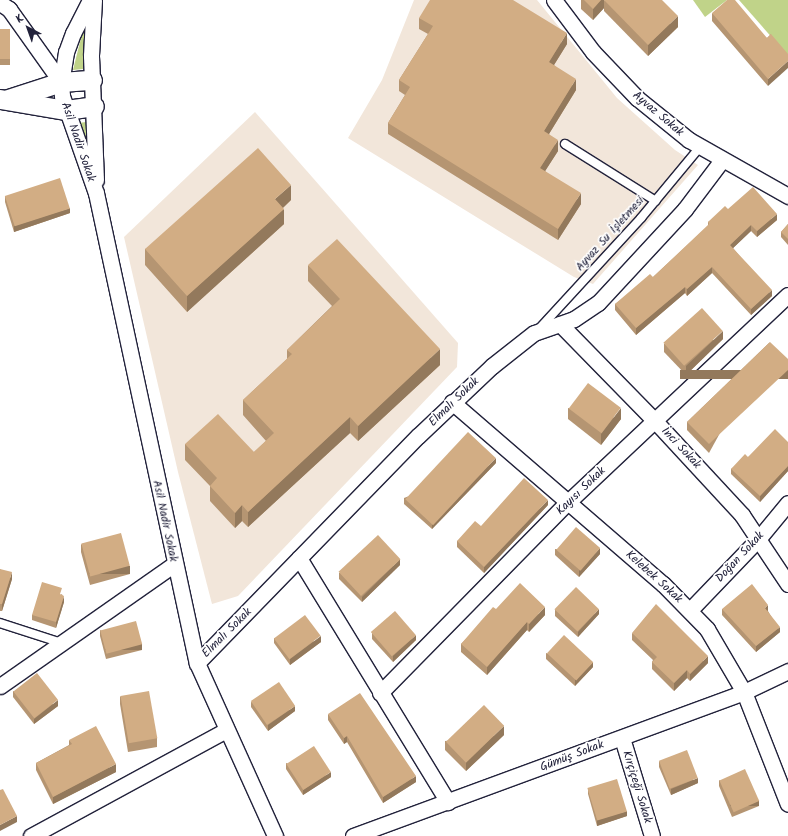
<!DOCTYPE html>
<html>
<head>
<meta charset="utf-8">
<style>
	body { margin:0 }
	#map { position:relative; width:788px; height:836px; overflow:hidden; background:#fff; font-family:Kalam,sans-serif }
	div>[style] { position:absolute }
	.built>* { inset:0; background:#f2e6da }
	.green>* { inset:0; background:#c0d389 }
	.roads { filter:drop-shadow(1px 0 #22223b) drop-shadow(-1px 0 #22223b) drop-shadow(0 1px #22223b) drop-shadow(0 -1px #22223b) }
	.service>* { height:8px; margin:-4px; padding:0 4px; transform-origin:4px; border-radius:4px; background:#fff }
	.minor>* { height:15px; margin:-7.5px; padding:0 7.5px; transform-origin:7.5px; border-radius:7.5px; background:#fff }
	.tertiary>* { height:19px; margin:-9.5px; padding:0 9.5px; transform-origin:9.5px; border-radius:9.5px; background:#fff }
	.wall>* { inset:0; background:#b59572; transform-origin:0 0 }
	.shaded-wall>* { inset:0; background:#93795c; transform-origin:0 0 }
	.building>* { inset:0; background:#d2ad84; transform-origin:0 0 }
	span { translate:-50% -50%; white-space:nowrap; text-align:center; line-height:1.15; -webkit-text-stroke:3.5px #fff; paint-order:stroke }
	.street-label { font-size:12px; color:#22223b }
	.north { position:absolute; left:8px; top:8px; width:40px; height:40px; -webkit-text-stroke:3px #fff; paint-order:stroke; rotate:319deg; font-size:11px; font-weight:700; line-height:16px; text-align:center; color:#22223b }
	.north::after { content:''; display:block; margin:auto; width:14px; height:18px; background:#22223b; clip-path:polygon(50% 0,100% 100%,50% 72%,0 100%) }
</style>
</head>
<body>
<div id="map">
	<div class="built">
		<div style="clip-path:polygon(414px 0,537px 0,617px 98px,675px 150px,698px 165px,593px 284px,574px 277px,348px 138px,382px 80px)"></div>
		<div style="clip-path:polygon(255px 112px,458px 343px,457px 367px,238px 596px,212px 604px,178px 472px,124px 237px)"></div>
	</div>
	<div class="green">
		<div style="clip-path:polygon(693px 0,727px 0,705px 17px)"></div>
		<div style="clip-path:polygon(739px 0,788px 0,788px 56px)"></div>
		<div style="clip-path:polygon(85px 22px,83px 69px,73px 70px)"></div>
		<div style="clip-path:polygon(86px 122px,91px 162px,78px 123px)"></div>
	</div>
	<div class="roads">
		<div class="service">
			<div style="left:565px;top:144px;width:107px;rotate:32.1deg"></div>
			<div style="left:539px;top:329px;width:151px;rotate:-47.4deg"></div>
			<div style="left:641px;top:218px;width:92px;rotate:-50.3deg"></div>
			<div style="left:0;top:623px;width:65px;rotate:17.9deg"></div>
		</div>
		<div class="minor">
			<div style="left:90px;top:0;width:37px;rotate:117deg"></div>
			<div style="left:73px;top:33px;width:20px;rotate:110deg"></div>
			<div style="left:66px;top:52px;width:30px;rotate:99deg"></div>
			<div style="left:61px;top:82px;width:14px;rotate:86deg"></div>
			<div style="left:62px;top:96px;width:103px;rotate:70.7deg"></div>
			<div style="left:96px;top:193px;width:481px;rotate:77.9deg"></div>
			<div style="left:197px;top:663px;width:190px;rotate:65.7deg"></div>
			<div style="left:94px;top:0;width:56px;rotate:93.1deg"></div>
			<div style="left:91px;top:56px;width:124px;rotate:87.7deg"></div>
			<div style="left:554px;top:0;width:65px;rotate:53.1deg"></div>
			<div style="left:593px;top:52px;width:64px;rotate:46.3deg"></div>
			<div style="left:637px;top:98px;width:67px;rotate:38.9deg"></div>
			<div style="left:689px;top:140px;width:114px;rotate:29.5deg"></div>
			<div style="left:0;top:3px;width:11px;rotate:34deg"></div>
			<div style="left:9px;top:9px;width:90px;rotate:54.5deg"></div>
			<div style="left:560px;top:324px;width:136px;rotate:45.6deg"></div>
			<div style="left:655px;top:421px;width:128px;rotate:47.2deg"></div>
			<div style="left:742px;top:515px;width:83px;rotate:56.3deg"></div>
			<div style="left:452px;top:402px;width:279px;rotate:40.8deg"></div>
			<div style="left:663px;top:584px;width:63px;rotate:45.6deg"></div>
			<div style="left:707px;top:629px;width:73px;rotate:59.6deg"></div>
			<div style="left:744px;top:692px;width:120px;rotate:68.6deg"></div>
			<div style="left:299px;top:558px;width:286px;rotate:58.6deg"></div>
			<div style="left:690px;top:610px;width:100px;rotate:-46.2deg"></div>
			<div style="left:759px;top:538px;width:45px;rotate:-50.4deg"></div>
			<div style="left:197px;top:663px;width:317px;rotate:-45.8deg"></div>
			<div style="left:418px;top:436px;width:102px;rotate:-43.4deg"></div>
			<div style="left:492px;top:366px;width:53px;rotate:-38.2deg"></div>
			<div style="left:534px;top:333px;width:42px;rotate:-19.3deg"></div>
			<div style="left:574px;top:319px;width:29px;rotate:-34deg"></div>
			<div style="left:598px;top:303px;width:128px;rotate:-47.2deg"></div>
			<div style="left:685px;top:209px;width:61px;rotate:-52.9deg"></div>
			<div style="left:0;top:686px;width:213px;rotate:-35deg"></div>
			<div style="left:380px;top:693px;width:268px;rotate:-45.5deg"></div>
			<div style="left:568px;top:502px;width:302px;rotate:-43.3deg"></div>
			<div style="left:622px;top:738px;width:102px;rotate:73deg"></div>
			<div style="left:31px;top:836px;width:222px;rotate:-28.5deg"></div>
			<div style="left:353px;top:836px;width:417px;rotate:-20.2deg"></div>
			<div style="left:744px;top:692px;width:49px;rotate:-25.5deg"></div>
		</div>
		<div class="tertiary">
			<div style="left:0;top:99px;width:67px;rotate:9.5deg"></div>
			<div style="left:66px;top:110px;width:28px;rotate:-8deg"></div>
			<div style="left:8px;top:99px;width:56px;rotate:-17.8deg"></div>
			<div style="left:61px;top:82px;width:31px;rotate:-4deg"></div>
		</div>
	</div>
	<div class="wall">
		<div style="clip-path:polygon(581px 0,604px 0,604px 8px,593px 20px,581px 9px)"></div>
		<div style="clip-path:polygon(604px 0,678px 27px,648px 56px,604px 11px)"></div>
		<div style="clip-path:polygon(712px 13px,767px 38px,771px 34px,768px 86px,712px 21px)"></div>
		<div style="clip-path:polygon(419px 18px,567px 44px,554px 65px,576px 90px,549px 134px,558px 151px,545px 171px,581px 204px,558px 240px,388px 134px,388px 123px,405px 95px,399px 91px,399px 80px,428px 34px,419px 29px)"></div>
		<div style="left:0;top:29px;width:10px;height:36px"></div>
		<div style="clip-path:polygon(5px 196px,70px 213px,14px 232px,5px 202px)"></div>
		<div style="clip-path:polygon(291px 200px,283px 208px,284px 224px,187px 312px,145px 265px,145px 249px)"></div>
		<div style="clip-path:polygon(728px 209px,777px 220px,757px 237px,751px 231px,733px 248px,772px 296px,751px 315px,712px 273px,687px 296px,685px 293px,636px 335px,615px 310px,615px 304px,653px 277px,708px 226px,708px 222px)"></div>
		<div style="clip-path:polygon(788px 224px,788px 245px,781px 237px,781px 232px)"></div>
		<div style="clip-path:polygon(308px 265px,440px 365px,358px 441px,350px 433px,248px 527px,242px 521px,235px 528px,210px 501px,210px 486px,185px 460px,185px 444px,254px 452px,266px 441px,243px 415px,243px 400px,287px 359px,287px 350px,332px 306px,308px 281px)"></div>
		<div style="clip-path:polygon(723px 339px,686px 375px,664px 352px,664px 344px)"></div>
		<div style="clip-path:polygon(770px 342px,709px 453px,687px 430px,687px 422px)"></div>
		<div style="clip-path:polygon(568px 408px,621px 419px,601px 445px,568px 419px)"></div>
		<div style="clip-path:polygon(788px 442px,788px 471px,760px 502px,731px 474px,731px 469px,748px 457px)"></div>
		<div style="clip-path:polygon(496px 463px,432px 529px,404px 504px,404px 498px)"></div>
		<div style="clip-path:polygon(548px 505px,484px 573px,457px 547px,457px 541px)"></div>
		<div style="clip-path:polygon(81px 544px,130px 574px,90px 585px,81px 552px)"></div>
		<div style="clip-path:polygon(555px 549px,600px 554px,579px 577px,555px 555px)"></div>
		<div style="clip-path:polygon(400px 565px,362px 602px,339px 579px,339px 573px)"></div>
		<div style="clip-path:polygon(0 569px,12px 579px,2px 611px,0 611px)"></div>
		<div style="clip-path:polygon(62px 594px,64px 602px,56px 628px,32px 620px,32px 615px)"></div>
		<div style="clip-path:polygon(496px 609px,545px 615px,529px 632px,527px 630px,487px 675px,461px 652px,461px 644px)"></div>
		<div style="clip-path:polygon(722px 609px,768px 610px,768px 611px,780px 632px,756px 652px,722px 615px)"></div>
		<div style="clip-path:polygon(555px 610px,599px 614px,578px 637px,555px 616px)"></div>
		<div style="clip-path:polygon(100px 630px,142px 650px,106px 659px,100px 636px)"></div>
		<div style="clip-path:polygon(372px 633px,416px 640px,393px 662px,372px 639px)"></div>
		<div style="clip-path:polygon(632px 633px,708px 663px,690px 681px,687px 678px,674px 691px,652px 669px,652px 662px,653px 660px,632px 640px)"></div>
		<div style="clip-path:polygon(274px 638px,321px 642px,290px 665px,274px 643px)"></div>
		<div style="clip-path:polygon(546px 653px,593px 667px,575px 686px,546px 659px)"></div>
		<div style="clip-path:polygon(13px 691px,58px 706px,34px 724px,13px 697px)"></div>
		<div style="clip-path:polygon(120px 696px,157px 738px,157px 747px,128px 752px,120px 704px)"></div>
		<div style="clip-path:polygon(251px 702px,295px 711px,268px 731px,251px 707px)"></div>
		<div style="clip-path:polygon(328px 714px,416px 782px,383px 803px,347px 742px,344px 744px,328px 720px)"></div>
		<div style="clip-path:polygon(504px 735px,466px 771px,445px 750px,445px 741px)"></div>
		<div style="clip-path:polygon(69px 740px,116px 772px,53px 804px,36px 770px,36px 763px,69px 745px)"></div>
		<div style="clip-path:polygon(659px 761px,698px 783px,671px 795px,659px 767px)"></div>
		<div style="clip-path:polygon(286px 763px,331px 777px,303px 795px,286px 769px)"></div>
		<div style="clip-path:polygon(719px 780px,759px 806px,732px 817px,719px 786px)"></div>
		<div style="clip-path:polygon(588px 789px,627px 816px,597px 826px,588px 794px)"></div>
	</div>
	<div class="shaded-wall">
		<div style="clip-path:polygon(601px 0,604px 0,604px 8px,593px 20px,593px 9px)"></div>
		<div style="clip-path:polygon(678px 16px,678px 27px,648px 56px,648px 45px)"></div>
		<div style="clip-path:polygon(567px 33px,567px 44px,549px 73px,549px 62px)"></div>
		<div style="clip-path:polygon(788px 61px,788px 68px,768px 86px,768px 79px)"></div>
		<div style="clip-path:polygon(576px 79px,576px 90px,544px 142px,544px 131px)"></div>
		<div style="clip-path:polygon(558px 140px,558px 151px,540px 179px,540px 168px)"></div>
		<div style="clip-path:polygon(291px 185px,291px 200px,275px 215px,275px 199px)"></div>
		<div style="clip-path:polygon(581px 193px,581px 204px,558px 240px,558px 229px)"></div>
		<div style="clip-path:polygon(70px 208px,70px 213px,14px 232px,14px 226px)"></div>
		<div style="clip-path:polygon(284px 209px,284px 224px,187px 312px,187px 296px)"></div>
		<div style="clip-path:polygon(777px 214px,777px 220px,757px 237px,757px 231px)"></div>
		<div style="clip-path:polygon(751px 225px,751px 231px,730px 251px,730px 245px)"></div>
		<div style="clip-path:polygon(712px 267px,712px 273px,687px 296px,687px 289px)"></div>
		<div style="clip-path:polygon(685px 287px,685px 293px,636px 335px,636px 328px)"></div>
		<div style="clip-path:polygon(772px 290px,772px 296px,751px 315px,751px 309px)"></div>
		<div style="clip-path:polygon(723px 331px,723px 339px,686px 375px,686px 366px)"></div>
		<div style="clip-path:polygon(440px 349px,440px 365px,358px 441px,358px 426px)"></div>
		<div style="left:788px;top:370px;width:9px;height:108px;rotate:90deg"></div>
		<div style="clip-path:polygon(621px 408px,621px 419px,601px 445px,601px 434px)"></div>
		<div style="clip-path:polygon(350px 417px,350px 433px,248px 527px,248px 512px)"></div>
		<div style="clip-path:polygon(496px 458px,496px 463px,432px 529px,432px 523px)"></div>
		<div style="clip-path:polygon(788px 466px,788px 471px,760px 502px,760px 496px)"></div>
		<div style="clip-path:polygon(548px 500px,548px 505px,484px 573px,484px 567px)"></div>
		<div style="clip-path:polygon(242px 505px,242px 521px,235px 528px,235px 513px)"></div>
		<div style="clip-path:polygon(600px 548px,600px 554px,579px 577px,579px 571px)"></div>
		<div style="clip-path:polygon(400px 559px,400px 565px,362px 602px,362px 597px)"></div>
		<div style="left:130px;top:566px;width:8px;height:41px;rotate:90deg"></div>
		<div style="clip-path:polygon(12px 572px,12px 579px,2px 611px,2px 604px)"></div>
		<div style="clip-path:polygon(64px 596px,64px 602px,56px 628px,56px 622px)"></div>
		<div style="clip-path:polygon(768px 605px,768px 610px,765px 613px,765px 608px)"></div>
		<div style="clip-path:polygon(545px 607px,545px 615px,529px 632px,529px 624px)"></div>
		<div style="clip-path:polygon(599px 609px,599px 614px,578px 637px,578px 632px)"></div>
		<div style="clip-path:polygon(527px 622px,527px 630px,487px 675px,487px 667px)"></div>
		<div style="clip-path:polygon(780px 627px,780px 632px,756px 652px,756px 646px)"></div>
		<div style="clip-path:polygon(416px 635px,416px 640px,393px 662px,393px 656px)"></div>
		<div style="clip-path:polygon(321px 636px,321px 642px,290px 665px,290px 659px)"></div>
		<div style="left:142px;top:644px;width:6px;height:37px;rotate:90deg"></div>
		<div style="clip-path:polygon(708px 656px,708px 663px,690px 681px,690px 674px)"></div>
		<div style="clip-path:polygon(593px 662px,593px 667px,575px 686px,575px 680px)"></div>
		<div style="clip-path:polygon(687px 670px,687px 678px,674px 691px,674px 683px)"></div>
		<div style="clip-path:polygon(58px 700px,58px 706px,34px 724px,34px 719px)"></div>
		<div style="clip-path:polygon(295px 706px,295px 711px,268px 731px,268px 725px)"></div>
		<div style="clip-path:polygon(504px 726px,504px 735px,466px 771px,466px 762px)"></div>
		<div style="clip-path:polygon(347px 736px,347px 742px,344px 744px,344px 738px)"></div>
		<div style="clip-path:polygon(116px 764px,116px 772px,53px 804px,53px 797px)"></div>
		<div style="clip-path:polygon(331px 772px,331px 777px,303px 795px,303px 790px)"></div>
		<div style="clip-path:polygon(416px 776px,416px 782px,383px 803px,383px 797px)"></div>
		<div style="clip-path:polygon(698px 778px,698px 783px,671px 795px,671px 789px)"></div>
		<div style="left:759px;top:801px;width:5px;height:29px;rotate:90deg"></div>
		<div style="clip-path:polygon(627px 811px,627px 816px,597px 826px,597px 820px)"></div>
		<div style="clip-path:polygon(17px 816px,17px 822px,0 831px,0 825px)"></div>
	</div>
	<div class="building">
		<div style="clip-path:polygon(430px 0,513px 0,567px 33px,549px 62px,576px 79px,544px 131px,558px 140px,540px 168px,581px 193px,558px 229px,388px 123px,410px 87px,399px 80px,433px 26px,419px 18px)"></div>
		<div style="clip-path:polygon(584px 0,601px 0,593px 9px)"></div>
		<div style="clip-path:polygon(604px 0,662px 0,678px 16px,648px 45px)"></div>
		<div style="clip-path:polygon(727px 0,735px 0,767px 38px,771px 34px,788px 54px,788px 61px,768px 79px,712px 13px)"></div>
		<div style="left:0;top:29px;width:10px;height:30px"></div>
		<div style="clip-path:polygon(258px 148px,291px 185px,275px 199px,284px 209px,187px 296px,145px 249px)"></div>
		<div style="left:60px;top:178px;width:32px;height:58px;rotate:72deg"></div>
		<div style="clip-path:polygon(753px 187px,777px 214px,757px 231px,751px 225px,730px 245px,772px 290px,751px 309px,712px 267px,687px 289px,685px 287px,636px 328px,615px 304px,650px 274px,653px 277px,709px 224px,708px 222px,725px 206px,728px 209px)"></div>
		<div style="clip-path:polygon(788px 224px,788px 239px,781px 232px)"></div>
		<div style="clip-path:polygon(337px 239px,440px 349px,358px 426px,350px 417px,248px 512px,242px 505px,235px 513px,210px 486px,217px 478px,185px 444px,218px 414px,254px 452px,274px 433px,243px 400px,292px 354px,287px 350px,340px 299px,308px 265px)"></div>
		<div style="left:702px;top:308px;width:31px;height:52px;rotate:48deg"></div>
		<div style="clip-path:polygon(770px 342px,788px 359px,788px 370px,709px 444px,687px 422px)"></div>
		<div style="left:588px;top:383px;width:41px;height:32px;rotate:37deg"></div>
		<div style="clip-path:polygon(775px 429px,788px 442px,788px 466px,760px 496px,731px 469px,745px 454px,748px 457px)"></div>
		<div style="left:468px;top:432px;width:38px;height:92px;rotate:43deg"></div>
		<div style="clip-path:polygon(524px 478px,548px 500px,484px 567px,457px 541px,475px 521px,481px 526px)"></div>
		<div style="left:576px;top:527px;width:32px;height:30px;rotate:41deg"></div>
		<div style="left:121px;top:533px;width:34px;height:41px;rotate:75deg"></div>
		<div style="left:378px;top:535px;width:33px;height:54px;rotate:47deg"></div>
		<div style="clip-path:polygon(0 569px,12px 572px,2px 604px,0 604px)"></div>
		<div style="clip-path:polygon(42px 582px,62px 588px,60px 594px,64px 596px,56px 622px,32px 615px)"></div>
		<div style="clip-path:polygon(520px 583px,545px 607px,529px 624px,527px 622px,487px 667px,461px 644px,493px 607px,496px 609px)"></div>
		<div style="clip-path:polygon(752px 584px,768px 605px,765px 608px,780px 627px,756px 646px,722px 609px)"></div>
		<div style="left:576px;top:587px;width:32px;height:31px;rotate:44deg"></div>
		<div style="clip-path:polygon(656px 604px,708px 656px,690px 674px,687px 670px,674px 683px,652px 662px,657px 657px,632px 633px)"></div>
		<div style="left:395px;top:611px;width:32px;height:32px;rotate:49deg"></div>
		<div style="left:305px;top:615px;width:26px;height:39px;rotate:53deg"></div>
		<div style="left:136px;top:621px;width:24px;height:37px;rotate:75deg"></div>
		<div style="left:564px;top:635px;width:40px;height:25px;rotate:43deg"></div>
		<div style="left:37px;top:673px;width:34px;height:30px;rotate:52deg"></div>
		<div style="left:279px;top:682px;width:29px;height:34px;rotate:56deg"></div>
		<div style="left:149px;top:691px;width:48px;height:29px;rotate:80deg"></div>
		<div style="clip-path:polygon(360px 693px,416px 776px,383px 797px,347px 736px,344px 738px,328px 714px)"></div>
		<div style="left:484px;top:705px;width:29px;height:53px;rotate:46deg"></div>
		<div style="clip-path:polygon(96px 726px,116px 764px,53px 797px,36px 763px,72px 744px,69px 740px)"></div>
		<div style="left:314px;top:746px;width:31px;height:33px;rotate:57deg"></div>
		<div style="left:687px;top:750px;width:30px;height:30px;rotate:69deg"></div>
		<div style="left:745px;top:769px;width:35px;height:28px;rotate:66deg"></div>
		<div style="left:617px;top:779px;width:34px;height:31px;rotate:73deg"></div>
		<div style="clip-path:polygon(3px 789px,17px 816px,0 825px,0 790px)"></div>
	</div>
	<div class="street-label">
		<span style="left:658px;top:114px;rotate:40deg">Ayvaz Sokak</span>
		<span style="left:78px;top:142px;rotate:71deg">Asil Nadir Sokak</span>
		<span style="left:610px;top:234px;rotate:-48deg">Ayvaz Su İşletmesi</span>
		<span style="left:454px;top:402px;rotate:-44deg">Elmalı Sokak</span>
		<span style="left:681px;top:448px;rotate:47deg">İnci Sokak</span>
		<span style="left:581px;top:491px;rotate:-44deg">Kayısı Sokak</span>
		<span style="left:165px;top:521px;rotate:78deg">Asil Nadir Sokak</span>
		<span style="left:740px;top:557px;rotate:-47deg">Doğan Sokak</span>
		<span style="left:654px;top:577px;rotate:42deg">Kelebek Sokak</span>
		<span style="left:227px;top:633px;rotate:-45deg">Elmalı Sokak</span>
		<span style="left:572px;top:756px;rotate:-21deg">Gümüş Sokak</span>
		<span style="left:637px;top:787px;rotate:73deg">Kırçiçeği Sokak</span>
	</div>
	<div class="north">K</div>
</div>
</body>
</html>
